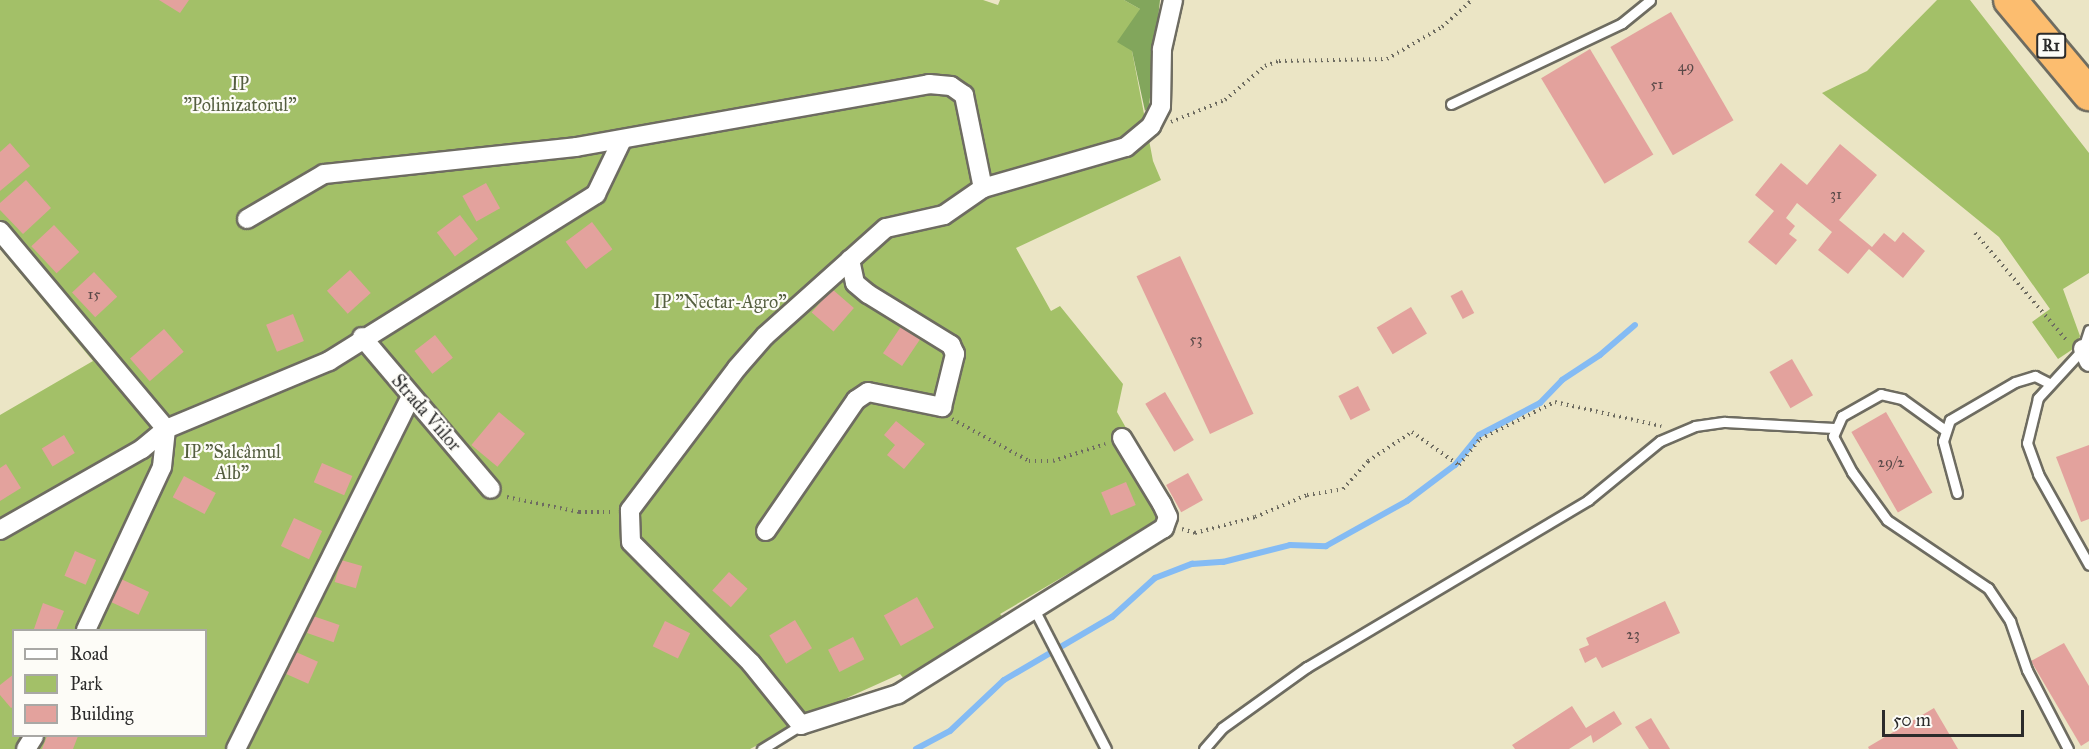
<!DOCTYPE html>
<html>
<head>
<meta charset="utf-8">
<style>
	body { margin:0 }
	#map { position:relative; width:2089px; height:749px; overflow:hidden; background:#ebe5c5; font-family:"IM FELL Great Primer",serif }
	div>[style] { position:absolute }
	.green>* { inset:0; background:#a3c068 }
	.forest>* { inset:0; background:#82a65c }
	.stream>* { height:6px; margin:-3px; padding:0 3px; transform-origin:3px; border-radius:3px; background:#84bbf4 }
	.building>* { inset:0; background:#e3a29d; transform-origin:0 0 }
	.path>* { height:4px; margin-top:-2px; transform-origin:0; background:repeating-linear-gradient(90deg,#6e6c61 0 1.5px,transparent 0 6px) }
	.roads { filter:drop-shadow(2px 0 #6e6c61) drop-shadow(-2px 0 #6e6c61) drop-shadow(0 2px #6e6c61) drop-shadow(0 -2px #6e6c61) }
	.service>* { height:9px; margin:-4.5px; padding:0 4.5px; transform-origin:4.5px; border-radius:4.5px; background:#fff }
	.minor>* { height:18px; margin:-9px; padding:0 9px; transform-origin:9px; border-radius:9px; background:#fff }
	.trunk>* { height:32px; margin:-16px; padding:0 16px; transform-origin:16px; border-radius:16px; background:#fcbd6f }
	span { translate:-50% -50%; white-space:nowrap; text-align:center; line-height:1.15; -webkit-text-stroke:4.5px #fdfcf7; paint-order:stroke }
	.number-label { font-size:15px; color:#594948 }
	.number-label span { -webkit-text-stroke-width:0 }
	.shield-label span { padding:2px 4px; background:#fdfcf7; border:2px solid; border-radius:4px; -webkit-text-stroke-width:0 }
	.shield-label { font-size:16px; color:#2b2b2b; font-weight:700 }
	.park-label { font-size:18px; color:#555f40 }
	.street-label { font-size:18px; color:#2b2b2b }
	.legend { position:absolute; left:12px; top:629px; width:195px; height:108px; box-sizing:border-box; background:#fdfcf7; border:2px solid #a9a8a5; margin:0; padding:8px 10px; list-style:none; font-size:18px; color:#2b2b2b }
	.legend li { display:flex; align-items:center; gap:12px; height:30px }
	.legend b { width:30px; border:2px solid #a9a8a5 }
	.scale { position:absolute; left:1882px; top:710px; width:142px; height:27px; box-sizing:border-box; border:3px solid #2b2b2b; border-top:0; padding-left:8px; font-size:18px; line-height:21px; white-space:nowrap; color:#2b2b2b; -webkit-text-stroke:4px #fdfcf7; paint-order:stroke }
</style>
</head>
<body>
<div id="map">
	<div class="green">
		<div style="clip-path:polygon(evenodd,0 0,983px 0,998px 5px,1000px 0,1124px 0,1140px 9px,1132px 51px,1153px 161px,1161px 180px,1016px 248px,1051px 311px,1060px 306px,1123px 384px,1117px 412px,1134px 442px,1116px 444px,1157px 513px,1156px 522px,1000px 614px,1007px 621px,905px 680px,900px 674px,849px 697px,750px 749px,0 749px,0 415px,93px 361px,0 249px,0 0,14px 630px,206px 630px,206px 736px,14px 736px,14px 630px)"></div>
		<div style="clip-path:polygon(1937px 0,1970px 0,2089px 153px,2089px 273px,2063px 289px,2080px 336px,2076px 347px,2058px 359px,2032px 322px,2050px 309px,1999px 237px,1822px 93px,1867px 71px)"></div>
	</div>
	<div class="forest">
		<div style="clip-path:polygon(1124px 0,1160px 0,1149px 107px,1145px 111px,1132px 51px,1117px 42px,1140px 9px)"></div>
	</div>
	<div class="stream">
		<div style="left:916px;top:749px;width:38px;rotate:-28deg"></div>
		<div style="left:950px;top:731px;width:74px;rotate:-43.4deg"></div>
		<div style="left:1004px;top:680px;width:125px;rotate:-30.3deg"></div>
		<div style="left:1112px;top:617px;width:58px;rotate:-42.2deg"></div>
		<div style="left:1155px;top:578px;width:40px;rotate:-21deg"></div>
		<div style="left:1192px;top:564px;width:31px;rotate:-4deg"></div>
		<div style="left:1223px;top:562px;width:69px;rotate:-14.2deg"></div>
		<div style="left:1290px;top:545px;width:36px;rotate:2deg"></div>
		<div style="left:1326px;top:546px;width:93px;rotate:-29.1deg"></div>
		<div style="left:1407px;top:501px;width:60px;rotate:-36.9deg"></div>
		<div style="left:1455px;top:465px;width:38px;rotate:-51deg"></div>
		<div style="left:1479px;top:435px;width:69px;rotate:-27.7deg"></div>
		<div style="left:1540px;top:403px;width:32px;rotate:-46deg"></div>
		<div style="left:1562px;top:380px;width:45px;rotate:-33.3deg"></div>
		<div style="left:1600px;top:355px;width:46px;rotate:-40.6deg"></div>
	</div>
	<div class="building">
		<div style="clip-path:polygon(159px 0,189px 0,180px 13px)"></div>
		<div style="left:1671px;top:12px;width:125px;height:70px;rotate:60deg"></div>
		<div style="left:1590px;top:49px;width:123px;height:57px;rotate:59deg"></div>
		<div style="clip-path:polygon(10px 143px,30px 166px,0 191px,0 152px)"></div>
		<div style="clip-path:polygon(1840px 144px,1877px 175px,1839px 220px,1872px 247px,1884px 233px,1895px 242px,1903px 232px,1925px 251px,1903px 278px,1869px 249px,1848px 274px,1818px 250px,1832px 232px,1797px 203px,1786px 218px,1795px 226px,1789px 234px,1797px 240px,1776px 265px,1748px 242px,1774px 211px,1755px 195px,1781px 163px,1807px 185px)"></div>
		<div style="clip-path:polygon(26px 180px,51px 208px,23px 234px,0 210px,0 203px)"></div>
		<div style="left:486px;top:183px;width:29px;height:27px;rotate:61deg"></div>
		<div style="left:460px;top:215px;width:30px;height:29px;rotate:53deg"></div>
		<div style="left:592px;top:222px;width:34px;height:33px;rotate:53deg"></div>
		<div style="left:54px;top:225px;width:37px;height:31px;rotate:47deg"></div>
		<div style="left:1180px;top:256px;width:174px;height:48px;rotate:65deg"></div>
		<div style="left:350px;top:270px;width:31px;height:31px;rotate:48deg"></div>
		<div style="left:94px;top:272px;width:34px;height:30px;rotate:47deg"></div>
		<div style="left:832px;top:289px;width:29px;height:31px;rotate:41deg"></div>
		<div style="left:1462px;top:290px;width:26px;height:13px;rotate:62deg"></div>
		<div style="left:1411px;top:307px;width:31px;height:40px;rotate:59deg"></div>
		<div style="left:293px;top:314px;width:29px;height:29px;rotate:68deg"></div>
		<div style="left:902px;top:325px;width:23px;height:34px;rotate:34deg"></div>
		<div style="left:164px;top:329px;width:30px;height:45px;rotate:49deg"></div>
		<div style="left:435px;top:335px;width:29px;height:26px;rotate:52deg"></div>
		<div style="left:1792px;top:359px;width:42px;height:26px;rotate:60deg"></div>
		<div style="left:1358px;top:386px;width:27px;height:22px;rotate:63deg"></div>
		<div style="left:1165px;top:392px;width:56px;height:23px;rotate:59deg"></div>
		<div style="left:499px;top:412px;width:34px;height:43px;rotate:40deg"></div>
		<div style="left:1886px;top:412px;width:93px;height:40px;rotate:60deg"></div>
		<div style="clip-path:polygon(896px 421px,925px 444px,904px 469px,887px 455px,895px 445px,884px 435px)"></div>
		<div style="left:64px;top:435px;width:21px;height:26px;rotate:59deg"></div>
		<div style="clip-path:polygon(2089px 445px,2089px 519px,2081px 522px,2056px 457px)"></div>
		<div style="left:322px;top:463px;width:33px;height:21px;rotate:23deg"></div>
		<div style="clip-path:polygon(6px 464px,21px 488px,0 501px,0 468px)"></div>
		<div style="left:1188px;top:473px;width:31px;height:25px;rotate:61deg"></div>
		<div style="left:184px;top:476px;width:36px;height:24px;rotate:28deg"></div>
		<div style="left:1126px;top:482px;width:25px;height:27px;rotate:67deg"></div>
		<div style="left:294px;top:518px;width:31px;height:31px;rotate:25deg"></div>
		<div style="left:75px;top:551px;width:23px;height:27px;rotate:23deg"></div>
		<div style="left:341px;top:560px;width:22px;height:23px;rotate:16deg"></div>
		<div style="left:729px;top:572px;width:25px;height:25px;rotate:42deg"></div>
		<div style="left:121px;top:579px;width:31px;height:25px;rotate:25deg"></div>
		<div style="left:917px;top:597px;width:35px;height:38px;rotate:61deg"></div>
		<div style="clip-path:polygon(1665px 601px,1680px 633px,1602px 668px,1596px 657px,1585px 663px,1579px 649px,1589px 645px,1586px 638px)"></div>
		<div style="clip-path:polygon(43px 603px,64px 611px,56px 630px,34px 629px)"></div>
		<div style="left:313px;top:616px;width:28px;height:18px;rotate:19deg"></div>
		<div style="left:795px;top:620px;width:33px;height:30px;rotate:59deg"></div>
		<div style="left:665px;top:621px;width:28px;height:28px;rotate:26deg"></div>
		<div style="left:853px;top:637px;width:25px;height:28px;rotate:63deg"></div>
		<div style="clip-path:polygon(2064px 643px,2089px 686px,2089px 741px,2081px 746px,2031px 661px)"></div>
		<div style="left:296px;top:652px;width:24px;height:24px;rotate:24deg"></div>
		<div style="clip-path:polygon(14px 674px,14px 706px,11px 708px,0 695px,0 685px)"></div>
		<div style="clip-path:polygon(1572px 706px,1586px 728px,1614px 711px,1622px 724px,1593px 743px,1591px 735px,1569px 749px,1515px 749px,1512px 745px)"></div>
		<div style="clip-path:polygon(1934px 708px,1958px 749px,1869px 749px,1868px 747px)"></div>
		<div style="clip-path:polygon(1651px 718px,1670px 749px,1649px 749px,1635px 727px)"></div>
		<div style="clip-path:polygon(47px 736px,78px 736px,73px 749px,42px 749px)"></div>
	</div>
	<div class="path">
		<div style="left:1171px;top:122px;width:58px;rotate:-22.2deg"></div>
		<div style="left:1225px;top:100px;width:52px;rotate:-40.4deg"></div>
		<div style="left:1265px;top:66px;width:15px;rotate:-20deg"></div>
		<div style="left:1279px;top:61px;width:108px;rotate:-1.1deg"></div>
		<div style="left:1387px;top:59px;width:64px;rotate:-30.2deg"></div>
		<div style="left:1442px;top:27px;width:40px;rotate:-42deg"></div>
		<div style="left:1975px;top:233px;width:143px;rotate:49.5deg"></div>
		<div style="left:952px;top:419px;width:88px;rotate:28.6deg"></div>
		<div style="left:1029px;top:461px;width:24px"></div>
		<div style="left:1053px;top:461px;width:55px;rotate:-18.1deg"></div>
		<div style="left:507px;top:497px;width:74px;rotate:11.8deg"></div>
		<div style="left:579px;top:512px;width:36px"></div>
		<div style="left:1182px;top:529px;width:14px;rotate:17deg"></div>
		<div style="left:1195px;top:533px;width:62px;rotate:-14.9deg"></div>
		<div style="left:1255px;top:517px;width:56px;rotate:-22.9deg"></div>
		<div style="left:1307px;top:495px;width:36px;rotate:-9deg"></div>
		<div style="left:1343px;top:489px;width:38px;rotate:-48deg"></div>
		<div style="left:1368px;top:461px;width:53px;rotate:-33.4deg"></div>
		<div style="left:1412px;top:432px;width:57px;rotate:35.1deg"></div>
		<div style="left:1459px;top:465px;width:33px;rotate:-51deg"></div>
		<div style="left:1480px;top:439px;width:84px;rotate:-26.3deg"></div>
		<div style="left:1555px;top:402px;width:109px;rotate:12.8deg"></div>
	</div>
	<div class="roads">
		<div class="service">
			<div style="left:1451px;top:104px;width:189px;rotate:-25.3deg"></div>
			<div style="left:1622px;top:23px;width:36px;rotate:-39deg"></div>
			<div style="left:2089px;top:330px;width:20px;rotate:108deg"></div>
			<div style="left:2083px;top:349px;width:67px;rotate:132.6deg"></div>
			<div style="left:2038px;top:398px;width:46px;rotate:103.7deg"></div>
			<div style="left:2027px;top:443px;width:33px;rotate:70deg"></div>
			<div style="left:2038px;top:474px;width:104px;rotate:60.7deg"></div>
			<div style="left:1945px;top:430px;width:53px;rotate:-144.2deg"></div>
			<div style="left:1902px;top:399px;width:22px;rotate:-167deg"></div>
			<div style="left:1881px;top:394px;width:45px;rotate:150.6deg"></div>
			<div style="left:1842px;top:416px;width:22px;rotate:114deg"></div>
			<div style="left:1833px;top:436px;width:41px;rotate:62.2deg"></div>
			<div style="left:1852px;top:472px;width:59px;rotate:53.9deg"></div>
			<div style="left:1887px;top:520px;width:122px;rotate:34deg"></div>
			<div style="left:1988px;top:588px;width:40px;rotate:56deg"></div>
			<div style="left:2010px;top:621px;width:52px;rotate:70.9deg"></div>
			<div style="left:2027px;top:670px;width:89px;rotate:62.6deg"></div>
			<div style="left:1957px;top:493px;width:54px;rotate:-105.1deg"></div>
			<div style="left:1943px;top:441px;width:22px;rotate:-72deg"></div>
			<div style="left:1950px;top:420px;width:75px;rotate:-30.3deg"></div>
			<div style="left:2015px;top:382px;width:21px;rotate:-17deg"></div>
			<div style="left:2035px;top:376px;width:16px;rotate:27deg"></div>
			<div style="left:1034px;top:609px;width:157px;rotate:62.8deg"></div>
			<div style="left:762px;top:749px;width:46px;rotate:-31.6deg"></div>
			<div style="left:1204px;top:749px;width:28px;rotate:-49deg"></div>
			<div style="left:1222px;top:728px;width:105px;rotate:-35.7deg"></div>
			<div style="left:1307px;top:667px;width:327px;rotate:-30.7deg"></div>
			<div style="left:1588px;top:500px;width:93px;rotate:-39.3deg"></div>
			<div style="left:1660px;top:441px;width:38px;rotate:-23deg"></div>
			<div style="left:1695px;top:426px;width:30px;rotate:-8deg"></div>
			<div style="left:1725px;top:422px;width:109px;rotate:3.2deg"></div>
		</div>
		<div class="minor">
			<div style="left:247px;top:219px;width:89px;rotate:-30.3deg"></div>
			<div style="left:324px;top:174px;width:253px;rotate:-6.1deg"></div>
			<div style="left:576px;top:147px;width:359px;rotate:-10.1deg"></div>
			<div style="left:929px;top:84px;width:22px;rotate:5deg"></div>
			<div style="left:951px;top:86px;width:16px;rotate:35deg"></div>
			<div style="left:964px;top:95px;width:95px;rotate:78.5deg"></div>
			<div style="left:0;top:231px;width:258px;rotate:50deg"></div>
			<div style="left:166px;top:429px;width:38px;rotate:96deg"></div>
			<div style="left:162px;top:467px;width:180px;rotate:115deg"></div>
			<div style="left:362px;top:337px;width:199px;rotate:49.7deg"></div>
			<div style="left:2083px;top:349px;width:14px;rotate:65deg"></div>
			<div style="left:1122px;top:438px;width:77px;rotate:58.8deg"></div>
			<div style="left:1162px;top:504px;width:14px;rotate:65deg"></div>
			<div style="left:1168px;top:517px;width:12px;rotate:110deg"></div>
			<div style="left:1164px;top:528px;width:314px;rotate:148deg"></div>
			<div style="left:898px;top:694px;width:102px;rotate:162.3deg"></div>
			<div style="left:801px;top:725px;width:80px;rotate:-128.9deg"></div>
			<div style="left:751px;top:663px;width:170px;rotate:-134.8deg"></div>
			<div style="left:631px;top:542px;width:32px;rotate:-92deg"></div>
			<div style="left:630px;top:510px;width:178px;rotate:-53deg"></div>
			<div style="left:737px;top:368px;width:43px;rotate:-48.8deg"></div>
			<div style="left:765px;top:336px;width:162px;rotate:-41.8deg"></div>
			<div style="left:886px;top:228px;width:59px;rotate:-12.6deg"></div>
			<div style="left:944px;top:215px;width:47px;rotate:-34.7deg"></div>
			<div style="left:983px;top:188px;width:149px;rotate:-16deg"></div>
			<div style="left:1126px;top:147px;width:33px;rotate:-40deg"></div>
			<div style="left:1151px;top:126px;width:22px;rotate:-63deg"></div>
			<div style="left:1161px;top:106px;width:57px;rotate:-89deg"></div>
			<div style="left:1162px;top:49px;width:50px;rotate:-77.3deg"></div>
			<div style="left:0;top:530px;width:163px;rotate:-29.7deg"></div>
			<div style="left:142px;top:449px;width:31px;rotate:-40deg"></div>
			<div style="left:166px;top:429px;width:177px;rotate:-22.6deg"></div>
			<div style="left:329px;top:361px;width:315px;rotate:-32deg"></div>
			<div style="left:596px;top:194px;width:60px;rotate:-64.3deg"></div>
			<div style="left:766px;top:531px;width:159px;rotate:-55.5deg"></div>
			<div style="left:856px;top:400px;width:14px;rotate:-34deg"></div>
			<div style="left:868px;top:392px;width:76px;rotate:11.5deg"></div>
			<div style="left:942px;top:407px;width:55px;rotate:-76.2deg"></div>
			<div style="left:955px;top:354px;width:10px;rotate:-114deg"></div>
			<div style="left:951px;top:345px;width:97px;rotate:-148.4deg"></div>
			<div style="left:868px;top:294px;width:17px;rotate:-140deg"></div>
			<div style="left:855px;top:283px;width:24px;rotate:-102deg"></div>
			<div style="left:26px;top:749px;width:15px;rotate:-58deg"></div>
			<div style="left:236px;top:749px;width:394px;rotate:-63.6deg"></div>
		</div>
		<div class="trunk">
			<div style="left:2010px;top:0;width:123px;rotate:50deg"></div>
		</div>
	</div>
	<div class="number-label">
		<span style="left:1686px;top:67px">49</span>
		<span style="left:1657px;top:85px">51</span>
		<span style="left:1836px;top:195px">31</span>
		<span style="left:94px;top:295px">15</span>
		<span style="left:1196px;top:340px">53</span>
		<span style="left:1891px;top:463px">29/2</span>
		<span style="left:1633px;top:635px">23</span>
	</div>
	<div class="shield-label">
		<span style="left:2051px;top:46px">R1</span>
	</div>
	<div class="park-label">
		<span style="left:240px;top:95px">IP<br>"Polinizatorul"</span>
		<span style="left:720px;top:302px">IP "Nectar-Agro"</span>
		<span style="left:232px;top:463px">IP "Salcâmul<br>Alb"</span>
	</div>
	<div class="street-label">
		<span style="left:426px;top:413px;rotate:49deg">Strada Viilor</span>
	</div>
	<ul class="legend">
	<li><b style="height:8px;background:#fff"></b>Road</li>
	<li><b style="height:16px;background:#a3c068"></b>Park</li>
	<li><b style="height:16px;background:#e3a29d"></b>Building</li>
	</ul>
	<div class="scale">50 m</div>
</div>
</body>
</html>
